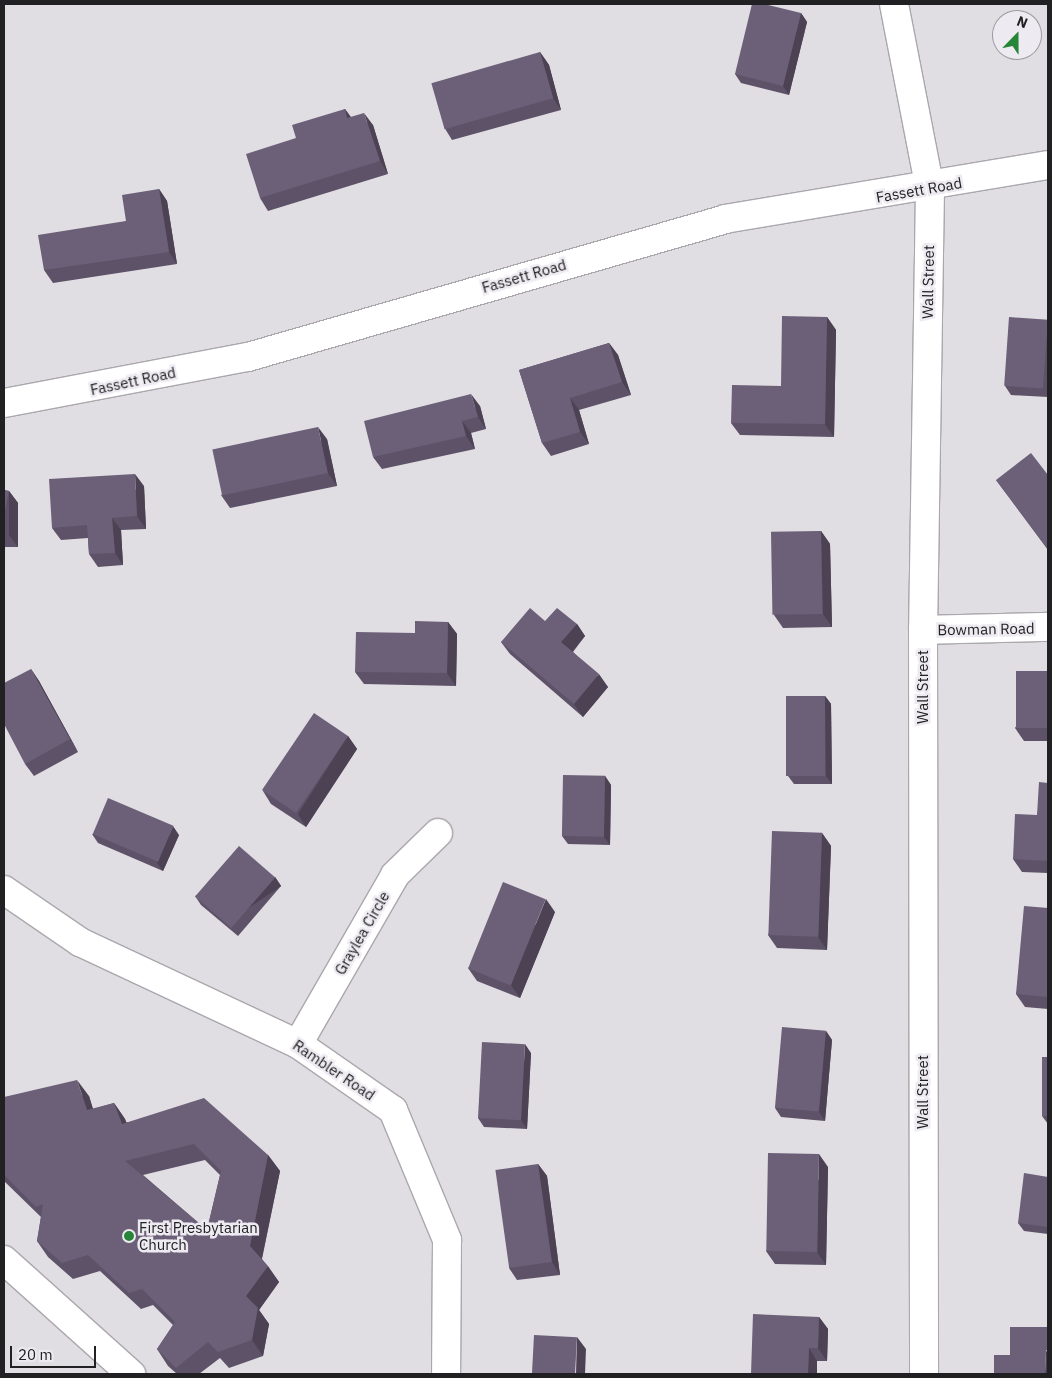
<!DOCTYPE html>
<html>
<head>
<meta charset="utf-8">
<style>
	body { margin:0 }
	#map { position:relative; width:1052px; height:1378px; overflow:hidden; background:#e0dde3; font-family:"IBM Plex Sans",sans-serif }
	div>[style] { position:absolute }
	.roads { filter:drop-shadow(1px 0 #aaa7ad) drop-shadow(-1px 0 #aaa7ad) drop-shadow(0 1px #aaa7ad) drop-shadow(0 -1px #aaa7ad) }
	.minor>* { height:28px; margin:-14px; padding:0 14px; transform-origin:14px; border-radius:14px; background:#fff }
	.wall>* { inset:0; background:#5d5267 }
	.shaded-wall>* { inset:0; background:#4c4254; transform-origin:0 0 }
	.building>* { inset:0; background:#6c5f78; transform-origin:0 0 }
	.dots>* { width:14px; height:14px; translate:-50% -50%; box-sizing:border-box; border:2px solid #edeaf1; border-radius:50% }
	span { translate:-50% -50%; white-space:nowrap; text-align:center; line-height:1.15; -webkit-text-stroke:5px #edeaf1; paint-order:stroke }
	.street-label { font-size:15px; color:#212022 }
	.poi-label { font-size:15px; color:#212022 }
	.left { translate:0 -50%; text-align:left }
	.frame { position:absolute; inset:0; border:5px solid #212022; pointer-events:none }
	.north { position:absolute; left:992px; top:10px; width:50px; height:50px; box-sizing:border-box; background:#edeaf1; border:1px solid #9b999e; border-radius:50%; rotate:22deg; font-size:14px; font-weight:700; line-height:20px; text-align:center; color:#212022 }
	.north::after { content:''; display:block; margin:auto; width:18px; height:22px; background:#278537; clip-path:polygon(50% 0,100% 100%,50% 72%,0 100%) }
	.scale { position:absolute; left:10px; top:1346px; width:86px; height:22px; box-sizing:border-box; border:2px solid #212022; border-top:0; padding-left:6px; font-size:15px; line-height:18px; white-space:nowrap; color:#212022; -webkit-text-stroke:4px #edeaf1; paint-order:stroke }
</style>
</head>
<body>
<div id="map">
	<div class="roads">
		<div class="minor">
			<div style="left:894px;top:4px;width:188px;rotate:79deg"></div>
			<div style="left:930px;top:189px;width:441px;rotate:90.9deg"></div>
			<div style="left:923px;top:630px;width:744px;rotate:89.92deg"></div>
			<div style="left:4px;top:403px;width:248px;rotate:-10.7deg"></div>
			<div style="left:248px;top:357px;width:497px;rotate:-16.1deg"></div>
			<div style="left:725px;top:219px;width:327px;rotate:-9.5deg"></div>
			<div style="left:923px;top:630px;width:125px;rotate:-1.4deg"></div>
			<div style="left:4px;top:890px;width:92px;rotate:34.4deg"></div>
			<div style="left:80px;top:942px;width:241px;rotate:25.1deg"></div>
			<div style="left:298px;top:1044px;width:116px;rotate:34.8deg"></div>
			<div style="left:393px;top:1110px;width:141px;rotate:67.4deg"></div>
			<div style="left:447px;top:1240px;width:134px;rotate:90.4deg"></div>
			<div style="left:298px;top:1044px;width:195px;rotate:-60.1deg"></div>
			<div style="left:395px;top:875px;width:60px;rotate:-44.3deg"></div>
			<div style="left:4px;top:1260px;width:171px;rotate:41.9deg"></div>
		</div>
	</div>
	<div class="wall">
		<div style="clip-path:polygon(801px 13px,807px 22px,789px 95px,741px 83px,735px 74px)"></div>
		<div style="clip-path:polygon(540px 52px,549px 65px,561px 110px,452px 140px,444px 127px)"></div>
		<div style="clip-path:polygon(345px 109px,351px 117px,373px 125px,388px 174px,268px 211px,260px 198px,296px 138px)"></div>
		<div style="clip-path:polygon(159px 189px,167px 201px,177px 264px,53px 283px,44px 270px,126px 221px)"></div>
		<div style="clip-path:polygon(827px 317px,836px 330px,834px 437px,740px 435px,731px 423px,781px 386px)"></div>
		<div style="clip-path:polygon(1048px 320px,1048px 397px,1011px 395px,1005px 386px)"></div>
		<div style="clip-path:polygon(609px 343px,618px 355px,631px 395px,579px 410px,589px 444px,551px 456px,542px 443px,519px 370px)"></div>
		<div style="clip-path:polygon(480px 406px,486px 429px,471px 433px,475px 449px,382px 469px,373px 457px)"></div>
		<div style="clip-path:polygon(327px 439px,337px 486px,230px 508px,221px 495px)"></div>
		<div style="clip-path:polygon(1048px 475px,1048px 550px,996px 480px)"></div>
		<div style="clip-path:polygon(144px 486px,146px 529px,121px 530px,123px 565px,98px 567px,89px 554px,88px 538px,61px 540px,52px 528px)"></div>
		<div style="clip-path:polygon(4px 490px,9px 491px,18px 503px,18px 547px,4px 547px)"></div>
		<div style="clip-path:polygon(821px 531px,830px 544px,832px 627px,783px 628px,774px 615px)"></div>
		<div style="clip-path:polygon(545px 621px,577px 624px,585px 636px,573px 652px,608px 687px,583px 717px,510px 654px,501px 642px)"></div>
		<div style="clip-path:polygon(448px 622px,457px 634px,456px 686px,364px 684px,355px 672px)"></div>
		<div style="clip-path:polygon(31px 669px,39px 681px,78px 752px,34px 776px,25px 764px)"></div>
		<div style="clip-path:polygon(1048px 671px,1048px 741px,1024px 741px,1015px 728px)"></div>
		<div style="clip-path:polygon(825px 696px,831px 704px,832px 784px,794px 784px,788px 776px)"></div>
		<div style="clip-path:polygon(348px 736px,357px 749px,306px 827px,271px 804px,263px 791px)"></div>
		<div style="clip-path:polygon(605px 776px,611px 785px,610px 845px,568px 844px,562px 836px)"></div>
		<div style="clip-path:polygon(1048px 783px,1048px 873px,1022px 872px,1013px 859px,1037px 815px)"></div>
		<div style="clip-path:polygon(822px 833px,831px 846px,827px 950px,777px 948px,768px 935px)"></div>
		<div style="clip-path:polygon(92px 834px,179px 835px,163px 871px,98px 843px)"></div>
		<div style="clip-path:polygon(275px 877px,281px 886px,238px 936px,201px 905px,195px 896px)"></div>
		<div style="clip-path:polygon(1048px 908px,1048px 1009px,1025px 1007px,1016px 994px)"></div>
		<div style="clip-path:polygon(555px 912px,520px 998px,477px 981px,468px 968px)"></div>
		<div style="clip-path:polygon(826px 1031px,832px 1040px,825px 1121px,781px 1117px,775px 1108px)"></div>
		<div style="clip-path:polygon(531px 1053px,527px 1129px,484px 1127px,478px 1118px)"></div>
		<div style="clip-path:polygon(1048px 1057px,1048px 1124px,1042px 1116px)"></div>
		<div style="clip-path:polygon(evenodd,89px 1096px,93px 1109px,114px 1103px,125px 1119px,126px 1122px,268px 1155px,280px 1171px,262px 1259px,279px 1282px,259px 1310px,269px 1324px,263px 1356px,229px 1368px,220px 1358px,199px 1374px,177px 1374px,168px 1366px,157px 1349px,173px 1325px,153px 1305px,141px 1309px,100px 1271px,73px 1279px,48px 1257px,37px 1241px,41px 1217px,4px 1181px,4px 1097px,89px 1096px,205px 1160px,220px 1175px,207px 1230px,143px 1175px,205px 1160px)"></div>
		<div style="clip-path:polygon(538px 1164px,547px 1176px,560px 1275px,517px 1280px,509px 1268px)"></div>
		<div style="clip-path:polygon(828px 1167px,826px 1265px,775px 1264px,766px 1251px)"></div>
		<div style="clip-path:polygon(1048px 1177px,1048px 1234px,1024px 1231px,1018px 1223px)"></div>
		<div style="clip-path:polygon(819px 1317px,828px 1329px,827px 1361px,817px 1361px,817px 1374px,751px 1374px)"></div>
	</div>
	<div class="shaded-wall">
		<div style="clip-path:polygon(801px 13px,807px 22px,789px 95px,783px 86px)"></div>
		<div style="clip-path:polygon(540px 52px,549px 65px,561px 110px,553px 98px)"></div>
		<div style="clip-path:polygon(345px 109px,353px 121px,347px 118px)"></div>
		<div style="clip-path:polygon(364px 113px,373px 125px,388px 174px,380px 161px)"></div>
		<div style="clip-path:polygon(159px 189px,167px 201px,177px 264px,169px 252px)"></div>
		<div style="clip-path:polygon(827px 317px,836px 330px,834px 437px,825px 424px)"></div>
		<div style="clip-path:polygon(609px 343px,618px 355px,631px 395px,622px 382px)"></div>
		<div style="clip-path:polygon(471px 394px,480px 406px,486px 429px,478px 417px)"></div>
		<div style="clip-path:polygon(570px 398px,579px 410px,589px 444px,580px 432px)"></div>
		<div style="clip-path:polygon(462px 421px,471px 433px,475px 449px,466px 436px)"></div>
		<div style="clip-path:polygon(318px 427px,327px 439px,337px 486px,328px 473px)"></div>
		<div style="clip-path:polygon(135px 474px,144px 486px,146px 529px,137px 516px)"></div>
		<div style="clip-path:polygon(9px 491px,18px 503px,18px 547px,9px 535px)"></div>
		<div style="clip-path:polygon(112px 518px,121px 530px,123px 565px,115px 553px)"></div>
		<div style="clip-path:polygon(821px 531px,830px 544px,832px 627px,823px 614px)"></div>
		<div style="clip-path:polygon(448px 622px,457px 634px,456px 686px,447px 673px)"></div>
		<div style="clip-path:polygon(577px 624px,585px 636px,570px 654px,561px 642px)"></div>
		<div style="clip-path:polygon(31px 669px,39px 681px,78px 752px,70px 739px)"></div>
		<div style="clip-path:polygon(599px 674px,608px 687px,583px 717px,574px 704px)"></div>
		<div style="clip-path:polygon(825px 696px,831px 704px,832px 784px,826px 776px)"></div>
		<div style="clip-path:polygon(348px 736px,357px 749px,306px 827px,298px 814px)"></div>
		<div style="clip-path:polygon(605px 776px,611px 785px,610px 845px,604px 837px)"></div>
		<div style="clip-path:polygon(173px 826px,179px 835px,163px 871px,157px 863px)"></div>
		<div style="clip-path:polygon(822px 833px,831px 846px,827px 950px,818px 937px)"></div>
		<div style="left:275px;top:877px;width:11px;height:66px;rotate:56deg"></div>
		<div style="clip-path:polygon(546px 899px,555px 912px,520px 998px,511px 985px)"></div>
		<div style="clip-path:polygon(826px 1031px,832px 1040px,825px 1121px,819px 1112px)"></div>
		<div style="clip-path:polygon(525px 1044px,531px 1053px,527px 1129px,521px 1120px)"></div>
		<div style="clip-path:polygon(77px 1080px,89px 1096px,98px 1126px,87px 1110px)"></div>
		<div style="clip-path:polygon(114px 1103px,125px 1119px,133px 1140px,122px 1124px)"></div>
		<div style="clip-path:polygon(819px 1154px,828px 1167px,826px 1265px,817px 1252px)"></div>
		<div style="clip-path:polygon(268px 1155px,280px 1171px,261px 1262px,250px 1246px)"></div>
		<div style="clip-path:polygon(538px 1164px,547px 1176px,560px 1275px,552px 1262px)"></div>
		<div style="clip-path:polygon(268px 1266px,279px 1282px,259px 1310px,269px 1324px,263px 1356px,252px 1340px,246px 1296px)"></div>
		<div style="clip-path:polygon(819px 1317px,828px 1329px,827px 1361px,818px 1348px)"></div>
		<div style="clip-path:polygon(577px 1337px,586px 1349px,585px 1374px,576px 1374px)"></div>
		<div style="clip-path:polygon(809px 1348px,817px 1361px,817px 1374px,808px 1374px)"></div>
		<div style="clip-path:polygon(1046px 1350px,1048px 1354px,1048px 1374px,1045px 1374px)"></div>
	</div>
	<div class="building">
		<div style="clip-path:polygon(752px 4px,764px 4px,801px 13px,783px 86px,735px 74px)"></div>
		<div style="left:540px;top:52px;width:48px;height:113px;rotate:74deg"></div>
		<div style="clip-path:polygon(345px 109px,347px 118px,364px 113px,380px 161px,260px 198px,246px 154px,296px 138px,292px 125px)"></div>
		<div style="clip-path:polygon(159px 189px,169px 252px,44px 270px,38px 235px,126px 221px,122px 195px)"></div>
		<div style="clip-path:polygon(782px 316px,827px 317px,825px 424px,731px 423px,732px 385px,781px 386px)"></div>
		<div style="left:1009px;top:317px;width:39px;height:69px;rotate:4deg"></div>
		<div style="clip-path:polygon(609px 343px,622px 382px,570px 398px,580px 432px,542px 443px,519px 370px)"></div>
		<div style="clip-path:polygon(471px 394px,478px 417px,462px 421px,466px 436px,373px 457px,364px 421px)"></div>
		<div style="left:318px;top:427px;width:47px;height:108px;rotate:78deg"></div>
		<div style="clip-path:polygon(1031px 453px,1048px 475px,1048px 549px,996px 480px)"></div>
		<div style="clip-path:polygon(135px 474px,137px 516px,112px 518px,115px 553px,89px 554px,87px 525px,52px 528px,49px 479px)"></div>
		<div style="left:4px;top:490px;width:5px;height:45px;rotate:11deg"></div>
		<div style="left:821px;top:531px;width:83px;height:50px;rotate:89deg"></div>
		<div style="clip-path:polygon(530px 608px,545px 621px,557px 608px,577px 624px,561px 642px,599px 674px,574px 704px,501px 642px)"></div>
		<div style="clip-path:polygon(415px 621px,448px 622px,447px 673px,355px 672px,356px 632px,415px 633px)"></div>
		<div style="clip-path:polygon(31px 669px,70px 739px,25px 764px,4px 724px,4px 683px)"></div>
		<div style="left:1016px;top:671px;width:32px;height:57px"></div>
		<div style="left:786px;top:696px;width:39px;height:80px"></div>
		<div style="left:314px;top:713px;width:41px;height:93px;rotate:34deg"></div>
		<div style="left:563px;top:775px;width:42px;height:61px;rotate:1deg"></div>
		<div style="clip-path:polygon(1039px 782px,1048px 783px,1048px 861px,1013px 859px,1015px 814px,1037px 815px)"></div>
		<div style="left:108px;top:798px;width:71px;height:39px;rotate:23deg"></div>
		<div style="left:772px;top:831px;width:50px;height:104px;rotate:2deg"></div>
		<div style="left:239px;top:846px;width:48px;height:67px;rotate:41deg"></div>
		<div style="left:503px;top:882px;width:46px;height:93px;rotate:22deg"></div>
		<div style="clip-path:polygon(1024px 906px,1048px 908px,1048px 997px,1016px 994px)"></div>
		<div style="left:782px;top:1027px;width:44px;height:81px;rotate:5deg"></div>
		<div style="left:482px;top:1042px;width:43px;height:76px;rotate:3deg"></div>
		<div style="left:1042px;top:1057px;width:6px;height:59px"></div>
		<div style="clip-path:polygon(evenodd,77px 1080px,87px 1110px,114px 1103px,122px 1124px,204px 1098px,268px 1155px,250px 1246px,268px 1266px,246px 1296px,258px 1308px,252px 1340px,218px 1352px,208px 1342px,176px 1368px,157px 1349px,175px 1322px,142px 1289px,129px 1293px,88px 1255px,62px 1263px,37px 1241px,43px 1204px,36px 1207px,4px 1175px,4px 1097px,77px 1080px,194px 1144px,221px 1171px,207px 1230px,125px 1161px,194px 1144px)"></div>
		<div style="left:768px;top:1153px;width:51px;height:98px;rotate:1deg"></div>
		<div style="left:538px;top:1164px;width:99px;height:43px;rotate:82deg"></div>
		<div style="clip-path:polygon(1024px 1173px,1048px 1177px,1048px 1227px,1018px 1223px)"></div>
		<div style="clip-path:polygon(753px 1314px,819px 1317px,818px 1348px,809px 1348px,808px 1374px,751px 1374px)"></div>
		<div style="clip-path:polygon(1010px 1327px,1048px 1327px,1048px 1350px,1046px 1350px,1045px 1374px,994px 1374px,994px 1355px,1010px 1355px)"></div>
		<div style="left:534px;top:1335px;width:43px;height:39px;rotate:3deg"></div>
	</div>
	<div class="dots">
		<div style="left:129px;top:1236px;background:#278537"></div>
	</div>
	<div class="street-label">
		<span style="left:919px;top:190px;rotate:-10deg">Fassett Road</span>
		<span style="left:524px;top:276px;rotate:-16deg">Fassett Road</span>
		<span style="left:928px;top:282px;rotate:-89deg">Wall Street</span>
		<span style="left:133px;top:381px;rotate:-12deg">Fassett Road</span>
		<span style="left:986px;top:629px;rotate:-1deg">Bowman Road</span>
		<span style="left:923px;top:687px;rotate:-90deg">Wall Street</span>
		<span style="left:362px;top:933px;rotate:-60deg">Graylea Circle</span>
		<span style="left:334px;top:1070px;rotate:34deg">Rambler Road</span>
		<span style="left:923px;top:1092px;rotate:-90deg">Wall Street</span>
	</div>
	<div class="poi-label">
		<span class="left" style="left:139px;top:1236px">First Presbytarian<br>Church</span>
	</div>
	<div class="frame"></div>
	<div class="north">N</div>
	<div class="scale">20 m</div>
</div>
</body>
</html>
